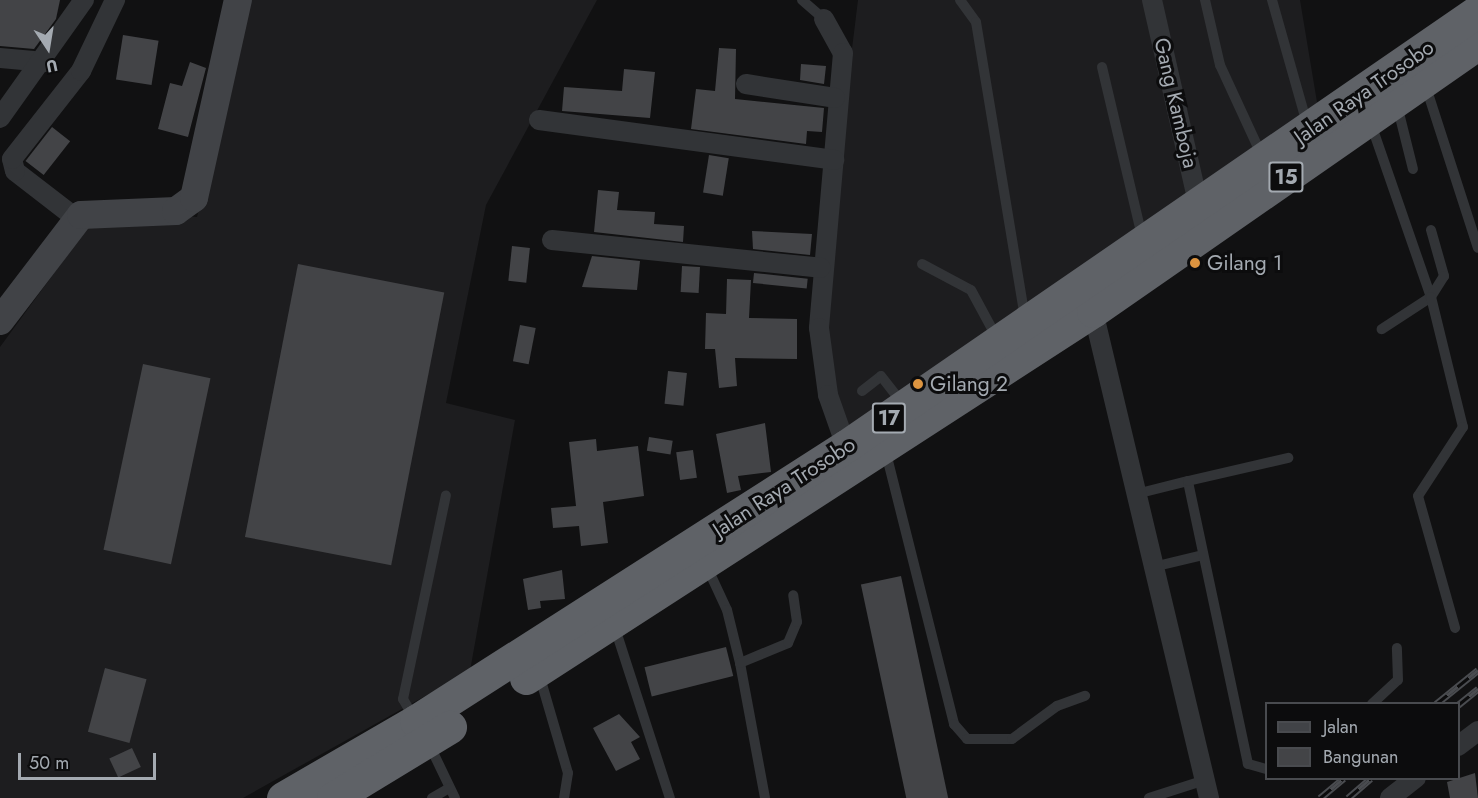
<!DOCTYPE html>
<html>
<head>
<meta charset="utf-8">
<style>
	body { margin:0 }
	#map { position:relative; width:1478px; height:798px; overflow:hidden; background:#111112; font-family:Jost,sans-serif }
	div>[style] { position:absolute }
	.built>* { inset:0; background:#1d1d1f }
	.building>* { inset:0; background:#434447; transform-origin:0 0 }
	.lane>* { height:10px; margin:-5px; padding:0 5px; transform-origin:5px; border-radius:5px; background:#323437 }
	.street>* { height:20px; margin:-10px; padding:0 10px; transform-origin:10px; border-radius:10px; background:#323437 }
	.secondary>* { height:28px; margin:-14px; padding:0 14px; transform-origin:14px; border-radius:14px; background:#414347 }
	.highway>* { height:33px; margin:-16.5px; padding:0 16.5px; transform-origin:16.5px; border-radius:16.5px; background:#5f6267 }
	.rail>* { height:7px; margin-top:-3.5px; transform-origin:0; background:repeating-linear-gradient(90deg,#0c0c0d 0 14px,#4a4c50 0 28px); box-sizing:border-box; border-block:2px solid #4a4c50 }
	.dots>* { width:16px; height:16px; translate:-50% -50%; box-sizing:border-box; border:3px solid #0c0c0d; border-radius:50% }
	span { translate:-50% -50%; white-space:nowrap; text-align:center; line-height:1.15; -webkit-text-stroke:6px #0c0c0d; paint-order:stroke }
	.shield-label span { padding:2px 4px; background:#0c0c0d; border:2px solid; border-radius:4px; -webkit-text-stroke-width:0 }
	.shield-label { font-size:20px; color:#a4aab1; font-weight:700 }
	.street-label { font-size:21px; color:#a4aab1 }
	.poi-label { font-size:21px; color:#a4aab1 }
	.left { translate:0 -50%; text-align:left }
	.legend { position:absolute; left:1265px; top:702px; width:195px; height:78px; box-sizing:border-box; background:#0c0c0d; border:2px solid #494b4f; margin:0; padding:8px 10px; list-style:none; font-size:18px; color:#a4aab1 }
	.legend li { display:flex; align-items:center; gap:12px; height:30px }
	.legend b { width:30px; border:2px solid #494b4f }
	.north { position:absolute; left:18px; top:18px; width:60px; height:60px; -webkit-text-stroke:4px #0c0c0d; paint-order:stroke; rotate:168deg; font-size:16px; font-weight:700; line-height:24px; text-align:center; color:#a4aab1 }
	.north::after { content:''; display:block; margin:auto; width:21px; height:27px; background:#a4aab1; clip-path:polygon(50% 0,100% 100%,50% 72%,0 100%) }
	.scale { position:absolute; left:18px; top:753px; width:138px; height:27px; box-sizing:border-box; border:3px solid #a4aab1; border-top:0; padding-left:8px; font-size:18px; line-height:21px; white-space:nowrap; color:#a4aab1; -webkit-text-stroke:4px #0c0c0d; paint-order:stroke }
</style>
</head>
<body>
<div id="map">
	<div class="built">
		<div style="clip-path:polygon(248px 0,597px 0,486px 205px,446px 403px,515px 420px,470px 671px,243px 798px,0 798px,0 347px,101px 209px,197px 217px)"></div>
		<div style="clip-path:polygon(858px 0,1300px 0,1318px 108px,840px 435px,814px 357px)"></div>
	</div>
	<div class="building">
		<div style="clip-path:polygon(0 0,60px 0,56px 19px,34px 49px,0 46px)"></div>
		<div style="left:123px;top:35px;width:36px;height:45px;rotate:9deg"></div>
		<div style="clip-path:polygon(719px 48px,736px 49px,735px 99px,824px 108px,822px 132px,807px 131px,806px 144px,691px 129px,696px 89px,715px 91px)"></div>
		<div style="clip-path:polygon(190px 62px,206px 68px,188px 137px,158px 129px,170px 83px,182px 86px)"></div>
		<div style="clip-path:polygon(801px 64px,826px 66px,824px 84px,800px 80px)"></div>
		<div style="clip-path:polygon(624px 69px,655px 72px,650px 118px,562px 111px,564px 87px,622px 91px)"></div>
		<div style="left:52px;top:127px;width:23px;height:43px;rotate:38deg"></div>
		<div style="left:709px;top:155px;width:20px;height:38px;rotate:9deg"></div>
		<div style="clip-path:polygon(598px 190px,619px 192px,617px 210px,655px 212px,654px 224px,684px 226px,683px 242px,594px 232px)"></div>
		<div style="clip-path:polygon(752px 231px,812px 234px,810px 255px,753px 249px)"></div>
		<div style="left:512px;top:246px;width:18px;height:35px;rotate:6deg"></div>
		<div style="clip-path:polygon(592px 256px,640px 261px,637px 290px,582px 287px)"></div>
		<div style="left:298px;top:264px;width:149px;height:278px;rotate:11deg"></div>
		<div style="left:682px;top:266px;width:18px;height:26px;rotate:3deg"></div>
		<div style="left:754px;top:273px;width:54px;height:10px;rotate:6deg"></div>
		<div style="clip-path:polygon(727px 279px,751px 280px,749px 318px,797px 319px,797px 359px,735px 358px,737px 386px,719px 388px,715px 349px,705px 349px,706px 313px,726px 314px)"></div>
		<div style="left:520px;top:325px;width:16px;height:37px;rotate:11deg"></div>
		<div style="left:143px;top:364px;width:69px;height:190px;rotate:12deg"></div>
		<div style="left:668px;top:371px;width:19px;height:33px;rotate:6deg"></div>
		<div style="clip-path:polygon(765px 423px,771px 472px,738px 476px,741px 490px,727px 493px,716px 434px)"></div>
		<div style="left:649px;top:437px;width:24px;height:14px;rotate:9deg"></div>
		<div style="clip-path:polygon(596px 439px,597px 451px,638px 446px,644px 496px,603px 502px,608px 543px,581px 546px,579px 526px,553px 528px,551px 508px,576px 506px,569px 442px)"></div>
		<div style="left:693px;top:450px;width:28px;height:17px;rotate:82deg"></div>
		<div style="clip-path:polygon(562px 570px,565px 599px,540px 601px,541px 608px,528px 610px,523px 579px)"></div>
		<div style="left:901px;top:576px;width:227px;height:41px;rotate:78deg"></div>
		<div style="left:726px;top:647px;width:30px;height:84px;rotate:76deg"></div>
		<div style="left:105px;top:668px;width:43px;height:66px;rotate:15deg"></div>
		<div style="clip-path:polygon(619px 714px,640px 737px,631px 742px,640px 759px,616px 771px,593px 728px)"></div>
		<div style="left:132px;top:748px;width:21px;height:25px;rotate:65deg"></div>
		<div style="clip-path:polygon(1475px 773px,1478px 798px,1450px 798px,1447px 782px)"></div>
	</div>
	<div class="lane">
		<div style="left:802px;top:0;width:29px;rotate:41deg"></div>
		<div style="left:960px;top:0;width:27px;rotate:54deg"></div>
		<div style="left:976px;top:22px;width:299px;rotate:80.6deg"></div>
		<div style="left:1205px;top:0;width:67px;rotate:77deg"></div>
		<div style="left:1220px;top:65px;width:100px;rotate:65.2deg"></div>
		<div style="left:1272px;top:0;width:129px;rotate:74.2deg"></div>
		<div style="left:1102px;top:67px;width:174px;rotate:76.7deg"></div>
		<div style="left:1425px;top:84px;width:172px;rotate:72.1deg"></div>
		<div style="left:1397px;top:105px;width:66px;rotate:76deg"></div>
		<div style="left:1371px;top:124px;width:183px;rotate:70.9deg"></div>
		<div style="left:1431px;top:297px;width:59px;rotate:146.9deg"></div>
		<div style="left:1431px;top:230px;width:48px;rotate:74.2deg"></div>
		<div style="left:1444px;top:276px;width:25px;rotate:122deg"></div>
		<div style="left:1431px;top:297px;width:134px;rotate:76.2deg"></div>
		<div style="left:1463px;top:427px;width:82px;rotate:123.1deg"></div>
		<div style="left:1418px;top:496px;width:137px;rotate:74.3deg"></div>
		<div style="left:922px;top:264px;width:55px;rotate:28deg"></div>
		<div style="left:971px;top:290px;width:55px;rotate:61.6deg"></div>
		<div style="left:862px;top:391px;width:24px;rotate:-38deg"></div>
		<div style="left:881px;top:376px;width:36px;rotate:52deg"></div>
		<div style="left:885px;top:449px;width:284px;rotate:75.9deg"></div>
		<div style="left:954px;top:724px;width:20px;rotate:49deg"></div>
		<div style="left:967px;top:739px;width:45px"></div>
		<div style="left:1012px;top:739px;width:56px;rotate:-36.3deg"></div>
		<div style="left:1057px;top:706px;width:30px;rotate:-20deg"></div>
		<div style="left:1136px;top:494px;width:54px;rotate:-14deg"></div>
		<div style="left:707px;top:567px;width:47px;rotate:65.1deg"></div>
		<div style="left:727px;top:610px;width:55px;rotate:76.2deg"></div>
		<div style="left:740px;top:663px;width:137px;rotate:79.5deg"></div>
		<div style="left:1153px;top:567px;width:51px;rotate:-13.5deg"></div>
		<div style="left:614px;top:625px;width:182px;rotate:72.1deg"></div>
		<div style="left:740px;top:663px;width:52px;rotate:-22.6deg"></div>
		<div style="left:788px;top:643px;width:23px;rotate:-67deg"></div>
		<div style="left:797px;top:622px;width:27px;rotate:-98deg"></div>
		<div style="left:539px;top:674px;width:103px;rotate:73.7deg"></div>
		<div style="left:568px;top:773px;width:25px;rotate:99deg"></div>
		<div style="left:1372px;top:704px;width:35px;rotate:-43deg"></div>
		<div style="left:1398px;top:680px;width:32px;rotate:-92deg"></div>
		<div style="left:414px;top:718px;width:22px;rotate:-120deg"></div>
		<div style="left:403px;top:699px;width:208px;rotate:-78.1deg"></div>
		<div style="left:429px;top:744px;width:60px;rotate:64.3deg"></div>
		<div style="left:1266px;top:769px;width:19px;rotate:-164deg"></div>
		<div style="left:1248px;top:764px;width:289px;rotate:-102deg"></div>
		<div style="left:1188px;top:481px;width:103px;rotate:-13deg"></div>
		<div style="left:432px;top:798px;width:20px;rotate:-30deg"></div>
		<div style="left:1149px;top:798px;width:59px;rotate:-17.8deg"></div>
	</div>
	<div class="street">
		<div style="left:1152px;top:0;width:212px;rotate:77.2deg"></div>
		<div style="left:824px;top:19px;width:39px;rotate:61deg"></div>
		<div style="left:843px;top:53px;width:276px;rotate:95deg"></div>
		<div style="left:819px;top:328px;width:68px;rotate:82.3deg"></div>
		<div style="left:828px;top:395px;width:54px;rotate:70.6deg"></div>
		<div style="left:0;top:58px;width:45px;rotate:5.1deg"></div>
		<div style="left:746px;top:84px;width:90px;rotate:8.9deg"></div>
		<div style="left:0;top:118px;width:145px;rotate:-54.6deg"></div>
		<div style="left:539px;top:120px;width:298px;rotate:7.7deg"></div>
		<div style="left:77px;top:219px;width:78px;rotate:-142.3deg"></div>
		<div style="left:15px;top:171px;width:12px;rotate:-104deg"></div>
		<div style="left:12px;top:159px;width:112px;rotate:-51.9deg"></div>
		<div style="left:81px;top:71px;width:79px;rotate:-64.4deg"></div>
		<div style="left:552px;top:240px;width:270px;rotate:5.9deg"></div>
		<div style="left:1093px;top:311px;width:501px;rotate:76.6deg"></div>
		<div style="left:1458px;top:746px;width:25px;rotate:-37deg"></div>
		<div style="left:1390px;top:798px;width:33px;rotate:-38deg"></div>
	</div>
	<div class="secondary">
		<div style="left:0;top:321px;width:133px;rotate:-52.6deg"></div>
		<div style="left:81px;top:215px;width:95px;rotate:-2.4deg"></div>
		<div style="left:176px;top:211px;width:22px;rotate:-36deg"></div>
		<div style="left:194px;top:198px;width:203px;rotate:-77.5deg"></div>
	</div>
	<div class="highway">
		<div style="left:526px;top:678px;width:675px;rotate:-32.91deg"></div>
		<div style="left:1093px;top:311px;width:469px;rotate:-34.8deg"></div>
		<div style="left:283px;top:798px;width:154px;rotate:-30.1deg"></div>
		<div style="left:416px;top:721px;width:510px;rotate:-32.6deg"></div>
		<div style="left:846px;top:446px;width:767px;rotate:-34.54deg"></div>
		<div style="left:333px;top:798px;width:137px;rotate:-31.3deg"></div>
	</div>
	<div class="rail">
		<div style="left:1436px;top:704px;width:54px;rotate:-39deg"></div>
		<div style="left:1458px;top:705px;width:26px;rotate:-39deg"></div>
		<div style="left:1320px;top:798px;width:31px;rotate:-40deg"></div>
		<div style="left:1348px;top:798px;width:30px;rotate:-41deg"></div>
	</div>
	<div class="dots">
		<div style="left:1195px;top:263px;background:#dc9440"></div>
		<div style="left:918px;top:384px;background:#dc9440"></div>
	</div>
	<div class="shield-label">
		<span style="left:1286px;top:177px">15</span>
		<span style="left:889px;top:418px">17</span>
	</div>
	<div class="street-label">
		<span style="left:1364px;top:92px;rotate:-35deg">Jalan Raya Trosobo</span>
		<span style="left:1176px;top:103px;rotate:77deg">Gang Kamboja</span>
		<span style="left:784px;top:487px;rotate:-33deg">Jalan Raya Trosobo</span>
	</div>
	<div class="poi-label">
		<span class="left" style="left:1207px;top:263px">Gilang 1</span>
		<span class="left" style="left:930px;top:384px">Gilang 2</span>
	</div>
	<ul class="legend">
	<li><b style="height:8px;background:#414347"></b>Jalan</li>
	<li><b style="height:16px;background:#434447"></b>Bangunan</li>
	</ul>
	<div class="north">U</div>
	<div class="scale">50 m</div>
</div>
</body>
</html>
